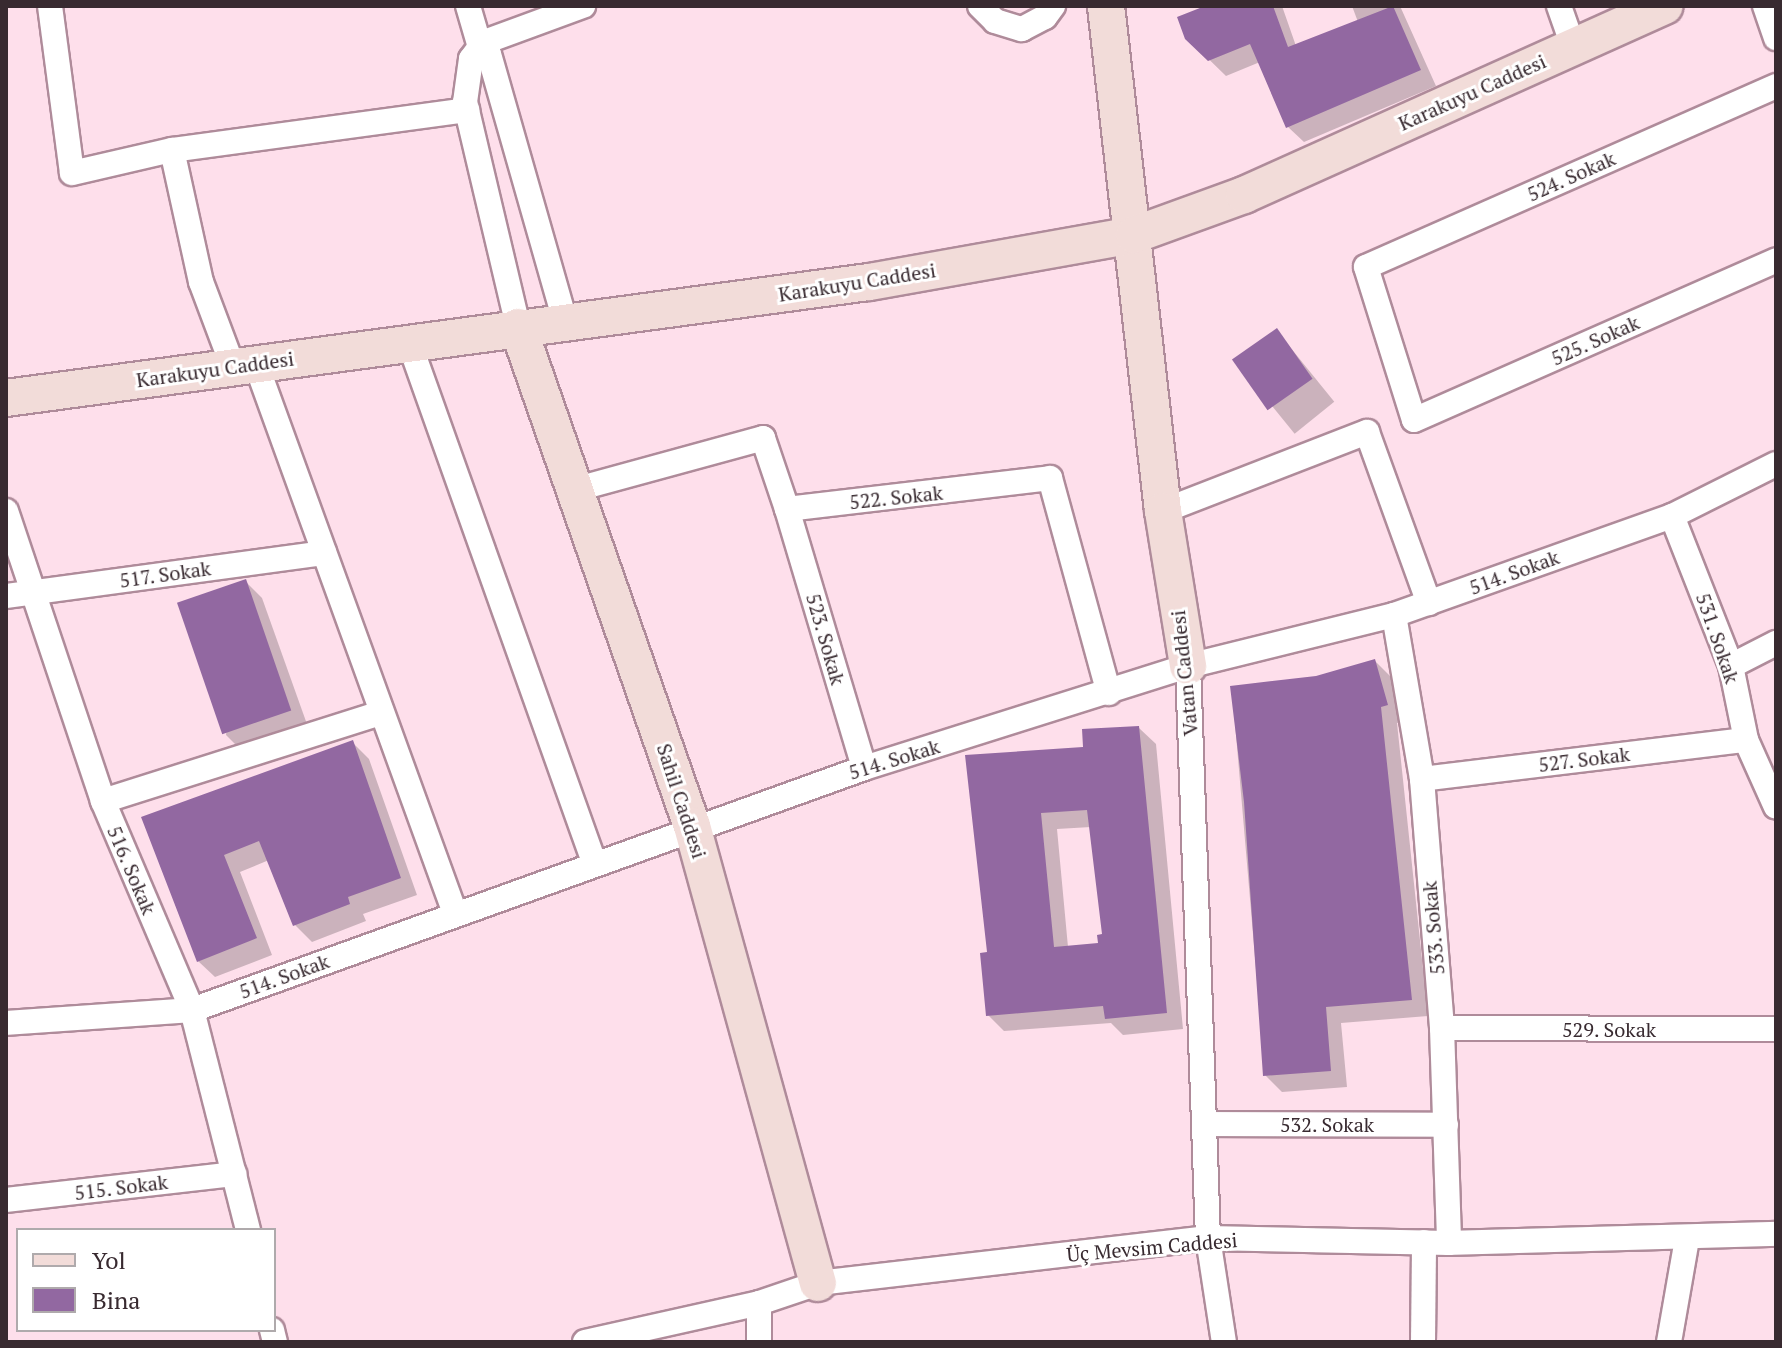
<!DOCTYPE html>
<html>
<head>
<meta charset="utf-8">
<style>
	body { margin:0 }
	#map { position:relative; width:1782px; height:1348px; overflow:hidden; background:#fedfeb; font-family:"PT Serif",serif }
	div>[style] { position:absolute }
	.shadow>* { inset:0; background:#0003; transform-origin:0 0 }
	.building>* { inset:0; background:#9268a1; transform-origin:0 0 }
	.roads { filter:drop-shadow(2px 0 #af8b9a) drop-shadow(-2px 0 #af8b9a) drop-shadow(0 2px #af8b9a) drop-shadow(0 -2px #af8b9a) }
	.street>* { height:24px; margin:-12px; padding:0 12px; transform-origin:12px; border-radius:12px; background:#fff }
	.secondary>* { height:36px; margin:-18px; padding:0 18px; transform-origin:18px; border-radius:18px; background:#f2dcd9 }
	span { translate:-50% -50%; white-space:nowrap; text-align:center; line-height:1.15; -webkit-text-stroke:6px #fff; paint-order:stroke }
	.street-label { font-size:20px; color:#382a30 }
	.frame { position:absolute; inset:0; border:8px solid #382a30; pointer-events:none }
	.legend { position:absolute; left:16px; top:1228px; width:260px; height:104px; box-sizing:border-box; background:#fff; border:2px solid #afaaac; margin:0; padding:10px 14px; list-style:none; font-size:24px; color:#382a30 }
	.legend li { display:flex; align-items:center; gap:16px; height:40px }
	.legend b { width:40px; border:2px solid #afaaac }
</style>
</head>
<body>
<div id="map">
	<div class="shadow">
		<div style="clip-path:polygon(1210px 6px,1282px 6px,1296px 46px,1358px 22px,1352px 6px,1400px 6px,1436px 86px,1304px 142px,1288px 127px,1260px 62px,1226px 76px,1187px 38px)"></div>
		<div style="left:1277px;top:331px;width:91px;height:51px;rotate:51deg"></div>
		<div style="clip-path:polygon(245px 581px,262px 598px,308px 727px,243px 752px,226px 735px)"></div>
		<div style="clip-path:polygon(1375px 661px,1392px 678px,1404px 721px,1397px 723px,1428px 1016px,1341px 1023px,1347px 1087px,1282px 1092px,1265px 1075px,1232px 688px,1316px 678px)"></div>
		<div style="clip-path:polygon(evenodd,1139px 728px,1156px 744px,1183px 1029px,1123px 1035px,1111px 1023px,1004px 1031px,988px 1015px,989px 954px,967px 757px,1085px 749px,1139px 728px,1091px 827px,1104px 936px,1100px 945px,1068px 947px,1057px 829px,1091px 827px)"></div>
		<div style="clip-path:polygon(352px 742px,369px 759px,417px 895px,363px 914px,366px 921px,312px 942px,295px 925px,269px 860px,240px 872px,272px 955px,215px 977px,198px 961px,144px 818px)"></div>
	</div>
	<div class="building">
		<div style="clip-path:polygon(1205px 6px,1273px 6px,1288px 47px,1393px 6px,1421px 70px,1286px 128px,1250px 44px,1208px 61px,1185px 39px,1177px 17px)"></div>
		<div style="left:1277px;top:328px;width:62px;height:55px;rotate:55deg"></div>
		<div style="left:246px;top:579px;width:139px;height:73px;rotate:71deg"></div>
		<div style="clip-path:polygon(1375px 659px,1388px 705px,1381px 707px,1412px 1000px,1326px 1007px,1331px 1071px,1263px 1076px,1244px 802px,1230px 686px,1316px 676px)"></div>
		<div style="clip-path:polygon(evenodd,1139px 726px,1167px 1013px,1105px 1019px,1103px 1006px,986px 1016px,980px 953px,987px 952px,965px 755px,1083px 747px,1082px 729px,1139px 726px,1087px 810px,1102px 934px,1097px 935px,1098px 943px,1054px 947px,1041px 813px,1087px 810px)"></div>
		<div style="clip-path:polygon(353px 740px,401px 878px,348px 897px,350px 904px,293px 926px,259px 841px,224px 855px,257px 938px,197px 962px,141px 817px)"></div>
	</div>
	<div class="roads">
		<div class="street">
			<div style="left:50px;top:6px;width:168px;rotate:82.5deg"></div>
			<div style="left:72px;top:173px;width:103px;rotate:-13deg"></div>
			<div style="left:468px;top:6px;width:43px;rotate:73.7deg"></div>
			<div style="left:480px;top:47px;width:15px;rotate:127deg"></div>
			<div style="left:471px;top:59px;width:43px;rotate:97.9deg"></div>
			<div style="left:465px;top:102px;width:231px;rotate:76.7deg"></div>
			<div style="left:980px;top:6px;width:21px;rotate:45deg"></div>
			<div style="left:995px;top:21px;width:28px;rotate:17deg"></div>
			<div style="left:1022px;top:29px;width:26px;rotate:-28deg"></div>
			<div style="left:1045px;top:17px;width:14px;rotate:-54deg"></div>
			<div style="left:1559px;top:6px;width:42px;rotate:70.7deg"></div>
			<div style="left:1765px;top:6px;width:34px;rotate:71deg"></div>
			<div style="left:479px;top:44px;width:111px;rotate:-20.1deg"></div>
			<div style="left:480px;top:47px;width:11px;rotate:38deg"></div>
			<div style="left:489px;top:54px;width:278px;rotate:74.1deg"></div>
			<div style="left:1776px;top:86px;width:448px;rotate:156.2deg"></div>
			<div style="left:1366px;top:267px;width:160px;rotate:72.6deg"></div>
			<div style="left:1414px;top:420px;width:396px;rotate:-23.8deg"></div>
			<div style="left:409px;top:342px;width:552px;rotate:70.42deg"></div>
			<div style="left:256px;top:364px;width:584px;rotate:70.08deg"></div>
			<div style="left:233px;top:367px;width:91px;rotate:-110.6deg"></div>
			<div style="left:201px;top:282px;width:135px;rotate:-102.4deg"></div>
			<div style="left:172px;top:150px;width:298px;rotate:-7.7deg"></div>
			<div style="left:577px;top:489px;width:193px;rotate:-15.3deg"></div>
			<div style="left:763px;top:438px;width:75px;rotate:71.3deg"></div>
			<div style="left:787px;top:509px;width:265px;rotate:-6.7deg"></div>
			<div style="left:1050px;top:478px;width:223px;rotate:74.7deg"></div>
			<div style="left:787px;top:509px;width:270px;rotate:73.4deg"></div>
			<div style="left:6px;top:511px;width:306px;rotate:71.5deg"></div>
			<div style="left:103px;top:801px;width:227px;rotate:66.9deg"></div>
			<div style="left:192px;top:1010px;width:227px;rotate:75.7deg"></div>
			<div style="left:1163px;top:511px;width:219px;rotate:-21.2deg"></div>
			<div style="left:1367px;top:432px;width:182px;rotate:70.1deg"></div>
			<div style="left:1672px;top:516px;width:161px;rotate:68.5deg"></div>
			<div style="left:1731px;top:666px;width:76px;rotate:78.5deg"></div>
			<div style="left:1746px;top:740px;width:73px;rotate:65.9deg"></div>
			<div style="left:6px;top:596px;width:321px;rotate:-7.7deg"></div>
			<div style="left:1394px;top:615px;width:166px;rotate:80.3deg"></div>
			<div style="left:1422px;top:779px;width:250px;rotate:85.4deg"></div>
			<div style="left:1442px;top:1028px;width:215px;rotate:88.1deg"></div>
			<div style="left:1188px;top:666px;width:572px;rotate:88deg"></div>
			<div style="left:1208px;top:1238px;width:105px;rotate:81.3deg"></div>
			<div style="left:1731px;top:666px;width:51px;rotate:-27.1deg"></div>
			<div style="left:1422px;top:779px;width:326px;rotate:-6.9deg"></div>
			<div style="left:103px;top:801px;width:292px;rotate:-17.6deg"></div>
			<div style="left:6px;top:1023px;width:186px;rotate:-4deg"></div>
			<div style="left:192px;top:1010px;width:714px;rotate:-19.8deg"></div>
			<div style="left:864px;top:768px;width:340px;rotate:-17.5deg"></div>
			<div style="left:1188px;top:666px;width:212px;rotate:-13.9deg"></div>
			<div style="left:1394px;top:615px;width:295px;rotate:-19.6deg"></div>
			<div style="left:1672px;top:516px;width:116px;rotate:-26.6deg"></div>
			<div style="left:1442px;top:1028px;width:334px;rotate:0.2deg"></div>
			<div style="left:1208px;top:1124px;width:238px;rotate:0.2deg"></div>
			<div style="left:6px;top:1200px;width:230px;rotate:-6.5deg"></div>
			<div style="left:759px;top:1303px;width:39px;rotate:90deg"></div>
			<div style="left:272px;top:1330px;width:12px;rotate:76deg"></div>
			<div style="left:585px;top:1342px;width:178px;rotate:-12.6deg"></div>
			<div style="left:759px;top:1303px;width:62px;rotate:-18.7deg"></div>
			<div style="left:818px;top:1283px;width:393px;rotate:-6.6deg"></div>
			<div style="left:1208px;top:1238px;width:241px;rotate:1.2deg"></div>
			<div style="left:1449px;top:1243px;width:327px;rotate:-1.6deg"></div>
			<div style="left:1423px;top:1342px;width:100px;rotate:-89.4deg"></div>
			<div style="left:1669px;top:1342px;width:105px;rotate:-80.1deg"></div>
		</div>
		<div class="secondary">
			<div style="left:1106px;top:6px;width:508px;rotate:83.56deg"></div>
			<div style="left:1163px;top:511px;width:157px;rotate:80.8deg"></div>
			<div style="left:518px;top:327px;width:528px;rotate:70.78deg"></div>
			<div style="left:692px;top:826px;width:474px;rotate:74.6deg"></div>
			<div style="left:6px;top:398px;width:871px;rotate:-7.66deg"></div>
			<div style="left:869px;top:282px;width:269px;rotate:-10.1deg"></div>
			<div style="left:1134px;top:235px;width:117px;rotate:-20deg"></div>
			<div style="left:1244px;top:195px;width:461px;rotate:-24.2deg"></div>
		</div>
	</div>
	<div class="street-label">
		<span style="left:1472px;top:92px;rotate:-24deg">Karakuyu Caddesi</span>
		<span style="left:1571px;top:176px;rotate:-24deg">524. Sokak</span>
		<span style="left:857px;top:282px;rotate:-9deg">Karakuyu Caddesi</span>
		<span style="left:1595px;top:340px;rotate:-24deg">525. Sokak</span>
		<span style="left:215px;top:369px;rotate:-8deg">Karakuyu Caddesi</span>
		<span style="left:896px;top:497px;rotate:-6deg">522. Sokak</span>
		<span style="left:1514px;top:572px;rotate:-20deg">514. Sokak</span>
		<span style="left:165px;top:574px;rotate:-8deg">517. Sokak</span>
		<span style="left:1718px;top:638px;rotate:71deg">531. Sokak</span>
		<span style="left:826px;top:639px;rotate:74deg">523. Sokak</span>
		<span style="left:1184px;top:673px;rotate:-96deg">Vatan Caddesi</span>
		<span style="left:894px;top:759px;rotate:-17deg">514. Sokak</span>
		<span style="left:1584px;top:759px;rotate:-7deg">527. Sokak</span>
		<span style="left:682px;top:801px;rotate:72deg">Sahil Caddesi</span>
		<span style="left:132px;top:870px;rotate:67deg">516. Sokak</span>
		<span style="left:1433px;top:928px;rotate:-95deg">533. Sokak</span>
		<span style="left:284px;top:976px;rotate:-20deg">514. Sokak</span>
		<span style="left:1609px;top:1029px">529. Sokak</span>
		<span style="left:1327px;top:1124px">532. Sokak</span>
		<span style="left:121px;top:1187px;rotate:-7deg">515. Sokak</span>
		<span style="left:1152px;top:1247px;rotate:-5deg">Üç Mevsim Caddesi</span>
	</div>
	<div class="frame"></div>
	<ul class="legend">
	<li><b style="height:10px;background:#f2dcd9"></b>Yol</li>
	<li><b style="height:22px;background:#9268a1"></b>Bina</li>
	</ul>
</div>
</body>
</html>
